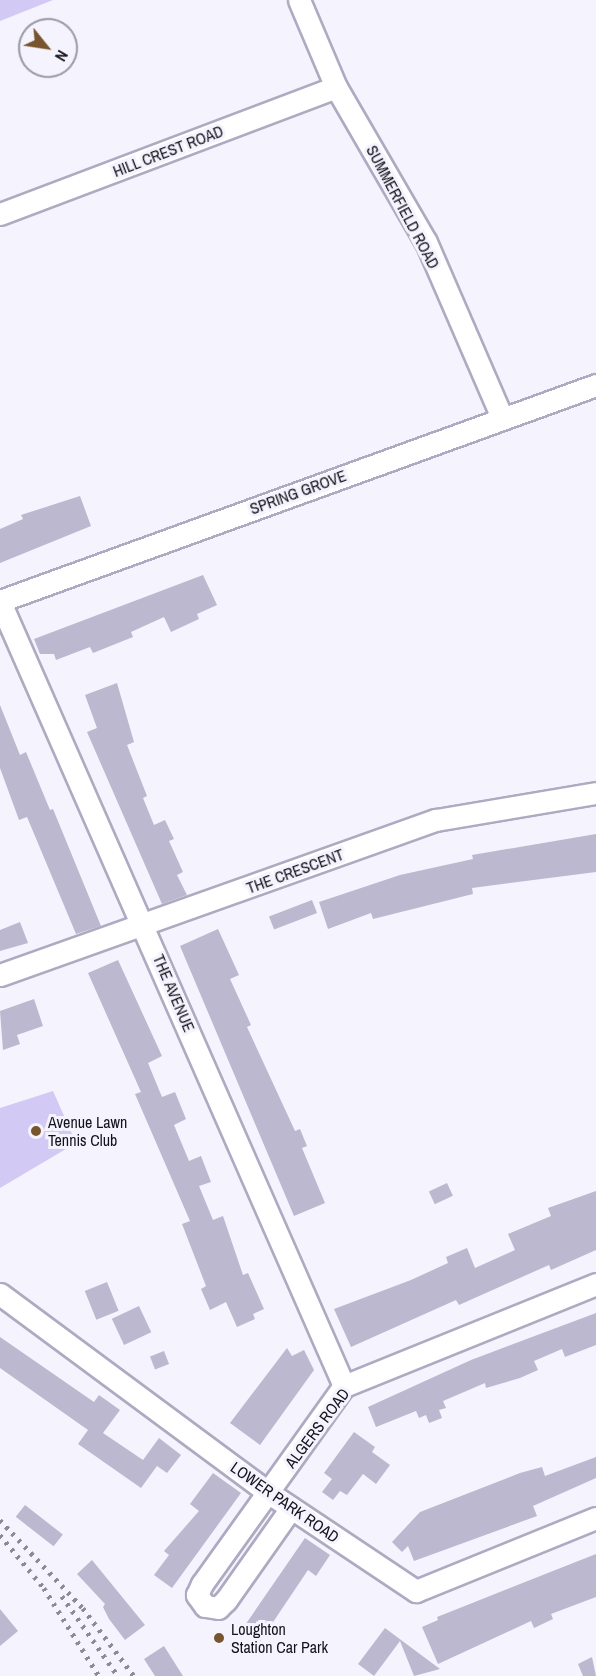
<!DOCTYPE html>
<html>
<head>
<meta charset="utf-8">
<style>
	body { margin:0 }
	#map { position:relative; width:596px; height:1676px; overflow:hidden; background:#f5f3fd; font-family:"Archivo Narrow",sans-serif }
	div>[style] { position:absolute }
	.green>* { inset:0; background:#d2c9f5 }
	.building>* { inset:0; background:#bcb8cf; transform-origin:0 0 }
	.roads { filter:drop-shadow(2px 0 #aeaac1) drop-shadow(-2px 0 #aeaac1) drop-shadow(0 2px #aeaac1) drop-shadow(0 -2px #aeaac1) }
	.minor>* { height:21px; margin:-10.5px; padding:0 10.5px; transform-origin:10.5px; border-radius:10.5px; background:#fff }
	.rail>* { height:4.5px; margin-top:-2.25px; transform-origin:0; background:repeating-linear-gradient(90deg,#8c8a93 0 3px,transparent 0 9px) }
	.dots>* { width:16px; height:16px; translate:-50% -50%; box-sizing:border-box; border:3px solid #f5f3fd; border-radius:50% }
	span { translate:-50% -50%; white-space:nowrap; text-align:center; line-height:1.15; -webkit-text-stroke:6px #f5f3fd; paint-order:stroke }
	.street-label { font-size:16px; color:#14131b }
	.poi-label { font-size:16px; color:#14131b }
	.left { translate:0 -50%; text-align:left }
	.north { position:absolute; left:18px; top:18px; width:60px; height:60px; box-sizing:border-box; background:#f5f3fd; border:2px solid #9b99a3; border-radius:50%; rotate:120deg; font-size:16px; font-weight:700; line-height:24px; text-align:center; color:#14131b }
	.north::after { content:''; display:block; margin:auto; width:21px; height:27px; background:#78552e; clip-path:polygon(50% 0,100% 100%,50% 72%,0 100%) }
</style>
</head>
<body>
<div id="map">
	<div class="green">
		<div style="clip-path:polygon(0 0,53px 0,0 21px)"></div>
		<div style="clip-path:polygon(53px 1091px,76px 1143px,0 1188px,0 1108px)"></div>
	</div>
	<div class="building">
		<div style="clip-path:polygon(80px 496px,91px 526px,0 563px,0 529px,23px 519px,21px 515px)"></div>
		<div style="clip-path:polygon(203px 575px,217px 605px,197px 614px,199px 619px,171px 632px,164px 617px,131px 632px,133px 637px,93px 653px,90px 647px,56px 660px,54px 654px,40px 654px,34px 639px)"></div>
		<div style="clip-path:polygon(117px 683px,134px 742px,127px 745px,147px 796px,143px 798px,154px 825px,165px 820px,174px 839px,169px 841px,183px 872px,177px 875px,187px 895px,162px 904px,87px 732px,97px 728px,85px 695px)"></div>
		<div style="clip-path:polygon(0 705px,20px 755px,26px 752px,50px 810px,53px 809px,101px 926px,76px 934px,27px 817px,19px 820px,0 768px)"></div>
		<div style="clip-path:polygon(596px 834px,596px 872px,472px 888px,473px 894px,373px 919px,371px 913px,328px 929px,319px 902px,400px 875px,473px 859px,472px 855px)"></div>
		<div style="left:312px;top:900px;width:14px;height:46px;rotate:69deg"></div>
		<div style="clip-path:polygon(20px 922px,28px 943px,0 951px,0 930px)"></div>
		<div style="clip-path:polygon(218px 929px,239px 975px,230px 979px,251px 1025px,247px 1027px,295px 1131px,300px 1129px,307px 1146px,302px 1148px,325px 1203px,294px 1216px,180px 946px)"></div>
		<div style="clip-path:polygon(118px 960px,162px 1056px,148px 1063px,162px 1097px,175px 1092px,186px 1119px,174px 1125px,189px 1161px,201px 1156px,211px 1182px,199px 1186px,213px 1220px,223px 1216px,243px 1275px,248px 1273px,264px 1309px,253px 1314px,255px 1319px,237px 1327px,226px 1302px,210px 1310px,201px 1289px,206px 1286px,182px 1224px,190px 1221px,135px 1094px,141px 1092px,88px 973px)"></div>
		<div style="clip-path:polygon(34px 999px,43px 1026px,17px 1035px,20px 1044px,3px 1050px,0 1011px)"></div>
		<div style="left:447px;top:1183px;width:14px;height:20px;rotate:65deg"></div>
		<div style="clip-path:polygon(596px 1191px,596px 1250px,551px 1270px,549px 1265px,459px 1305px,456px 1300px,351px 1347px,334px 1309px,411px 1280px,448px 1263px,446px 1257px,467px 1248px,475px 1268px,515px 1250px,508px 1234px,551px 1216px,548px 1208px)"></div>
		<div style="left:107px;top:1282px;width:31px;height:24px;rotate:68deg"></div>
		<div style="left:139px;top:1306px;width:29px;height:30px;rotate:65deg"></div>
		<div style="clip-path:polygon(596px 1313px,596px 1345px,565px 1357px,562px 1349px,534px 1361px,538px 1370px,520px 1378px,486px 1388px,485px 1383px,443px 1401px,446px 1408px,439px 1410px,442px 1418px,429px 1423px,426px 1415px,419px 1418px,416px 1411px,376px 1427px,368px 1407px,471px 1360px)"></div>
		<div style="clip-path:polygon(0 1337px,94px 1402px,99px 1395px,120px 1410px,103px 1433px,143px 1460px,159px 1438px,181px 1455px,167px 1473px,157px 1466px,141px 1488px,78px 1444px,88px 1430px,0 1368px)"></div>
		<div style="clip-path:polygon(287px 1348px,292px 1356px,304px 1350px,314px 1370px,260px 1445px,230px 1423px)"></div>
		<div style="left:164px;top:1351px;width:14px;height:15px;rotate:69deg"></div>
		<div style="clip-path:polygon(354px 1432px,375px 1447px,372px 1452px,390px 1465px,376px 1484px,363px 1474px,347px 1495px,340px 1491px,333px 1500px,322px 1492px,332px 1479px,324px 1473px)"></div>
		<div style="clip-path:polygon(596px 1457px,596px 1478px,533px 1506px,537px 1516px,414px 1561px,408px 1546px,402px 1552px,392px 1542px,420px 1512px,520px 1473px,542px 1467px,545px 1476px)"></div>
		<div style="clip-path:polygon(213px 1473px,241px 1493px,172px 1588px,154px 1575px,169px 1555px,164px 1551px,199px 1511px,190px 1504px)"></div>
		<div style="left:25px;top:1505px;width:48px;height:15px;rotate:38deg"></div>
		<div style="clip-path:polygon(305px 1538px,330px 1555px,316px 1576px,308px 1570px,259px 1643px,241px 1631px)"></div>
		<div style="clip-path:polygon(596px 1554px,596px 1597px,551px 1614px,553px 1619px,534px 1628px,531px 1621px,438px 1664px,422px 1627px,438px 1620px,437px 1617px)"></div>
		<div style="clip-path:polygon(92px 1560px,145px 1625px,125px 1640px,109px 1619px,103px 1607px,105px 1604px,77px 1574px)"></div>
		<div style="clip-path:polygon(0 1609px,18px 1631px,0 1646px)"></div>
		<div style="clip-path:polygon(385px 1628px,393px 1634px,440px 1669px,414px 1676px,400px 1641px,374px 1676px,358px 1664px)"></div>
		<div style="clip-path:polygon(164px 1646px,183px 1676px,155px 1676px,144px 1659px)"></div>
		<div style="clip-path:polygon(592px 1657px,596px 1676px,583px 1676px,578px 1664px)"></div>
	</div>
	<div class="roads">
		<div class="minor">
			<div style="left:299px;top:0;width:95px;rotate:67deg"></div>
			<div style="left:336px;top:87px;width:179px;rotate:59.9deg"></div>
			<div style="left:426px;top:242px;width:192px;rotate:66.6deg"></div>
			<div style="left:0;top:214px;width:359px;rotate:-20.7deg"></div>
			<div style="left:0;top:601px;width:634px;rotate:-19.92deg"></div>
			<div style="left:0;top:602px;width:856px;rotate:66.31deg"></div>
			<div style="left:0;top:975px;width:463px;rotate:-19.6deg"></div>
			<div style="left:436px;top:820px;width:162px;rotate:-9.6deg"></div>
			<div style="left:0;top:1294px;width:335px;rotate:36.5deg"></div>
			<div style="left:269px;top:1493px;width:177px;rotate:33.7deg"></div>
			<div style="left:416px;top:1591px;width:194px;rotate:-22.1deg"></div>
			<div style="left:291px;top:1508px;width:113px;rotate:125.2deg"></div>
			<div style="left:226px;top:1600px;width:11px;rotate:135deg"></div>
			<div style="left:218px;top:1608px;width:13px;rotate:-171deg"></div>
			<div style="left:205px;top:1606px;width:14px;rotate:-126deg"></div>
			<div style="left:197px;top:1595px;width:12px;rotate:-66deg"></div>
			<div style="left:202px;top:1584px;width:244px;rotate:-54.4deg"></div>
			<div style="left:344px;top:1386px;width:272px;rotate:-22deg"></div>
		</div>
	</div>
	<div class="rail">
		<div style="left:0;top:1520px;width:121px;rotate:46.7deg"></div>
		<div style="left:83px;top:1608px;width:85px;rotate:53.1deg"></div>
		<div style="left:0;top:1535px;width:69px;rotate:50.3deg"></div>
		<div style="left:44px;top:1588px;width:104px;rotate:58deg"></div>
		<div style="left:62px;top:1596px;width:98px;rotate:55deg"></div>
	</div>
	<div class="dots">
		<div style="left:36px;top:1131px;background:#78552e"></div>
		<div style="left:219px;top:1638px;background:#78552e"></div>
	</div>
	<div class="street-label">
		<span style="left:168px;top:151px;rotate:-21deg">HILL CREST ROAD</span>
		<span style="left:403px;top:207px;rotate:62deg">SUMMERFIELD ROAD</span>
		<span style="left:298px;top:492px;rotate:-20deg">SPRING GROVE</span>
		<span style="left:295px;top:871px;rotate:-20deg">THE CRESCENT</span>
		<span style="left:174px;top:993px;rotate:67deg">THE AVENUE</span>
		<span style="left:317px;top:1428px;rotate:-53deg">ALGERS ROAD</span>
		<span style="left:285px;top:1502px;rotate:35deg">LOWER PARK ROAD</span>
	</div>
	<div class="poi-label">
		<span class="left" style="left:48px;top:1131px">Avenue Lawn<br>Tennis Club</span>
		<span class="left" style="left:231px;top:1638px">Loughton<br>Station Car Park</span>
	</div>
	<div class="north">N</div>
</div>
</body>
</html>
